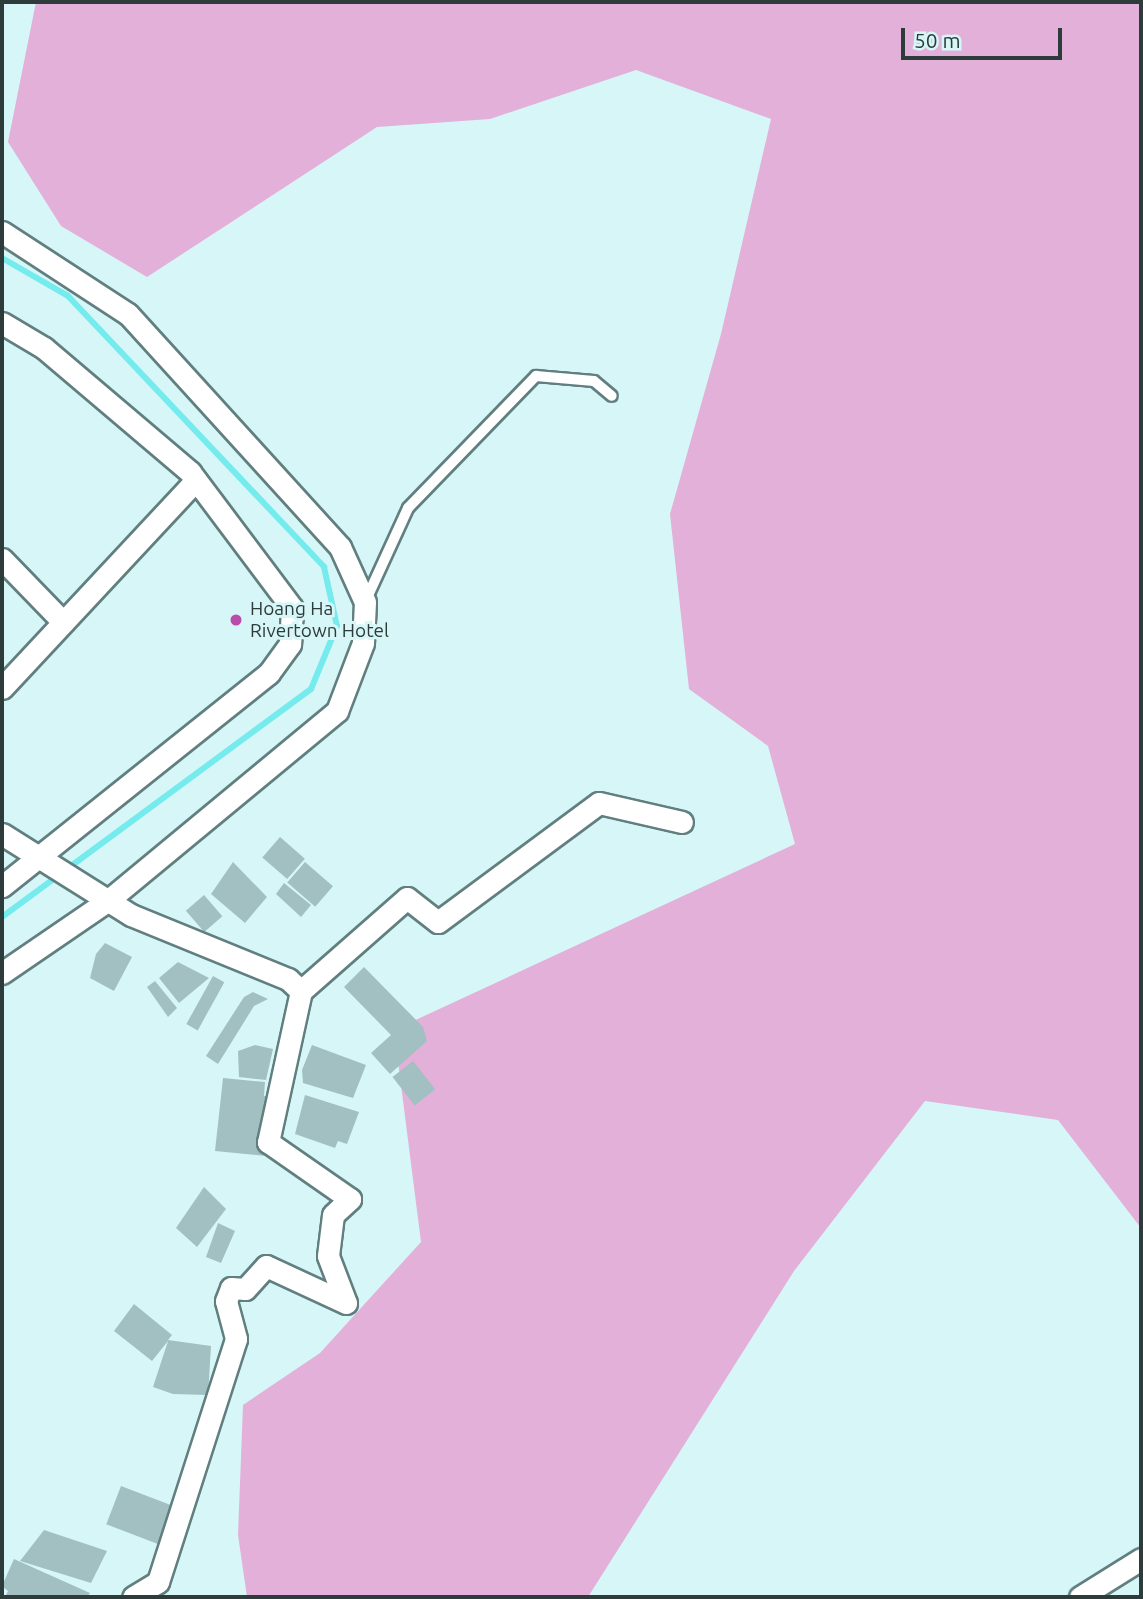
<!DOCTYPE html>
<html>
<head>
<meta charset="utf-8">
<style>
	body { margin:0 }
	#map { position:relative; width:1143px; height:1599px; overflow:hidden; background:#d7f6f7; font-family:Ubuntu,sans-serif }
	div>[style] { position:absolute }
	.green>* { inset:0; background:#e2b0d8 }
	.stream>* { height:6px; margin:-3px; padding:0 3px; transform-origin:3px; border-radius:3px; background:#75ebee }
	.building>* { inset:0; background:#a2c0c1; transform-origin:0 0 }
	.roads { filter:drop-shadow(2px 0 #627f80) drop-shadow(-2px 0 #627f80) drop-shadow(0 2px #627f80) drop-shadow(0 -2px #627f80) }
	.service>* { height:10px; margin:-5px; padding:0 5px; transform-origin:5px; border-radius:5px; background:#fff }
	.minor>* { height:21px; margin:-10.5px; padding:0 10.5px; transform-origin:10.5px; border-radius:10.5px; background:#fff }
	.dots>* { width:19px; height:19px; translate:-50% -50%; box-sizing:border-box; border:4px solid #d7f6f7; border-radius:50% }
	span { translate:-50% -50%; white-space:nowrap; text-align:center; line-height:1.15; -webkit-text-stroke:6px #d7f6f7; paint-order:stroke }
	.poi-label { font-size:19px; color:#2e3b3b }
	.left { translate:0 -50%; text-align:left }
	.frame { position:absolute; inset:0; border:4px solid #2e3b3b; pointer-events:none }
	.scale { position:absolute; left:901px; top:28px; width:161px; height:32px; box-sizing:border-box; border:4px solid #2e3b3b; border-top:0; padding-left:9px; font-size:21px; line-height:24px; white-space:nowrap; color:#2e3b3b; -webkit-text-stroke:5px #d7f6f7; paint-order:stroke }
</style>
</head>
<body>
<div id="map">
	<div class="green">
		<div style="clip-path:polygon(36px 2px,1141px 2px,1141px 1228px,1058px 1120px,925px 1101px,794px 1271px,588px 1597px,247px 1597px,238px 1535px,243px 1405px,320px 1353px,421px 1242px,394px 1030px,795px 844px,768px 746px,689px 689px,670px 514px,721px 334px,771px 119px,636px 70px,490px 119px,377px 127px,147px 277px,61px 226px,8px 142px)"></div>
	</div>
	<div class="stream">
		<div style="left:2px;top:258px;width:76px;rotate:29.9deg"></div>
		<div style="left:68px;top:296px;width:373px;rotate:46.6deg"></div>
		<div style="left:324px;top:567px;width:60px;rotate:77.6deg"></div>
		<div style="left:337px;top:626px;width:68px;rotate:112.4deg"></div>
		<div style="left:311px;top:689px;width:302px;rotate:143.6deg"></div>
		<div style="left:2px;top:917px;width:71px;rotate:-36.4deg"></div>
	</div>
	<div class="building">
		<div style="left:280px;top:837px;width:33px;height:27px;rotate:41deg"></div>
		<div style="clip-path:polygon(233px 862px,267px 897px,245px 923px,211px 894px)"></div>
		<div style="left:305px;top:862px;width:37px;height:27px;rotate:41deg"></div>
		<div style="clip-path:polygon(284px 883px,311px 905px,301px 917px,276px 894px)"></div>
		<div style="left:204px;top:895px;width:28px;height:24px;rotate:49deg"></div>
		<div style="clip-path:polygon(105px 943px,132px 957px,114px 991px,90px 978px,96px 954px)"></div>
		<div style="clip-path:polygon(178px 962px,209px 978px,179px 1003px,159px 978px)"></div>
		<div style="clip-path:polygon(364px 967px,423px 1027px,427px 1041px,390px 1074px,371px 1053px,391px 1035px,344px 987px)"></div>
		<div style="left:213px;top:976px;width:13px;height:55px;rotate:29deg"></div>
		<div style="clip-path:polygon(155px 981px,177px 1008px,168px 1017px,147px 987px)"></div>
		<div style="clip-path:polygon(253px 992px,268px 999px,254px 1006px,218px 1064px,206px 1056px,244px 997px)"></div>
		<div style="clip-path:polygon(255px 1045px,273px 1049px,266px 1080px,239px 1077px,238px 1051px)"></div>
		<div style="clip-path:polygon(312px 1045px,366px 1065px,353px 1098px,303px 1083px,302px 1070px)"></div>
		<div style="left:413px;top:1061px;width:36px;height:26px;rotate:52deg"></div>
		<div style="clip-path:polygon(223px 1078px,265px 1082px,264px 1096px,274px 1097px,266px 1156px,215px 1151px)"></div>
		<div style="clip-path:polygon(305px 1095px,359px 1112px,347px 1144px,338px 1141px,335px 1148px,295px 1134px)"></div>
		<div style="clip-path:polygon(204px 1187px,226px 1209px,197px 1247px,176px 1228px)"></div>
		<div style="clip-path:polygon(218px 1223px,235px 1231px,221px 1263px,206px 1257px)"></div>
		<div style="clip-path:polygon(134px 1304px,172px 1335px,168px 1340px,211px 1346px,208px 1395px,173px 1394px,153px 1387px,168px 1341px,152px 1361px,114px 1331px)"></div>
		<div style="left:121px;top:1486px;width:58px;height:41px;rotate:21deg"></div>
		<div style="clip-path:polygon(44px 1530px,107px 1551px,91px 1583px,20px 1561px)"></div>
		<div style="clip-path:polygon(14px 1559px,90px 1593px,87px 1597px,5px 1597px,8px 1591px,2px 1586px)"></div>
	</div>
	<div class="roads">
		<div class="service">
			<div style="left:365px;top:602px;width:103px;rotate:-65.4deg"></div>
			<div style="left:408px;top:508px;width:184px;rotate:-45.9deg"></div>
			<div style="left:536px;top:376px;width:58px;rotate:4.9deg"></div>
			<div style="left:594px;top:381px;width:23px;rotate:40deg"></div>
		</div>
		<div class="minor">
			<div style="left:2px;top:232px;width:150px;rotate:33.1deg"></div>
			<div style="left:128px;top:314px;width:315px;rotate:47.7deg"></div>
			<div style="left:340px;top:547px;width:60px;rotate:65.6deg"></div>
			<div style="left:365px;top:602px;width:41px;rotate:92.8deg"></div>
			<div style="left:363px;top:643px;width:73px;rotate:110.9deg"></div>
			<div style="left:337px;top:711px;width:295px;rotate:140.4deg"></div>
			<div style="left:110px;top:899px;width:131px;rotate:145.6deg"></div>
			<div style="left:2px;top:323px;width:49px;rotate:30.8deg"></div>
			<div style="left:44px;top:348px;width:192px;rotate:40.3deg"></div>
			<div style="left:190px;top:472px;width:170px;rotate:53.1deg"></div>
			<div style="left:292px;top:608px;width:36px;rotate:93deg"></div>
			<div style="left:290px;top:644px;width:36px;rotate:126deg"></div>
			<div style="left:269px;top:673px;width:342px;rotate:141.4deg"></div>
			<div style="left:2px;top:559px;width:88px;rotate:45.9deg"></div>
			<div style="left:2px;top:688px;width:284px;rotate:-47deg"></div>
			<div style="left:2px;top:834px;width:152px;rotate:32.1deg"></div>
			<div style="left:131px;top:915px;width:170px;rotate:22.2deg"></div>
			<div style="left:288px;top:979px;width:18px;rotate:43deg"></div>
			<div style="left:301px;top:991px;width:155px;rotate:102.3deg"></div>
			<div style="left:268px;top:1142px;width:100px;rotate:34.8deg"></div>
			<div style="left:350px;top:1199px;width:23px;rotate:137deg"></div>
			<div style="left:333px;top:1215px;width:41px;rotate:97deg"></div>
			<div style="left:328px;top:1256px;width:50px;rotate:69deg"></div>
			<div style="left:346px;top:1303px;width:88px;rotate:-155.2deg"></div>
			<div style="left:266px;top:1266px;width:31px;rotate:132deg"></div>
			<div style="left:245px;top:1289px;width:14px;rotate:-176deg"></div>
			<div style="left:231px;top:1288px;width:14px;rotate:111deg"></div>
			<div style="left:226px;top:1301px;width:39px;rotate:75deg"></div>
			<div style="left:236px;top:1339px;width:255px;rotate:107.8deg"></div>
			<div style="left:158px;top:1582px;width:29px;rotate:149deg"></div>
			<div style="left:301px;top:991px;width:141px;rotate:-41.3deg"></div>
			<div style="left:407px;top:898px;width:39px;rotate:38deg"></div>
			<div style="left:438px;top:922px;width:200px;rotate:-36.5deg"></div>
			<div style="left:599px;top:803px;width:85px;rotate:12.9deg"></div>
			<div style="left:1080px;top:1597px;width:72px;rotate:-31.9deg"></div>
		</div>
	</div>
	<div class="dots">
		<div style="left:236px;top:620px;background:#ba4cab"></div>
	</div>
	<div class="poi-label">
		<span class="left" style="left:250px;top:620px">Hoang Ha<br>Rivertown Hotel</span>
	</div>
	<div class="frame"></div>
	<div class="scale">50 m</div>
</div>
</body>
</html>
